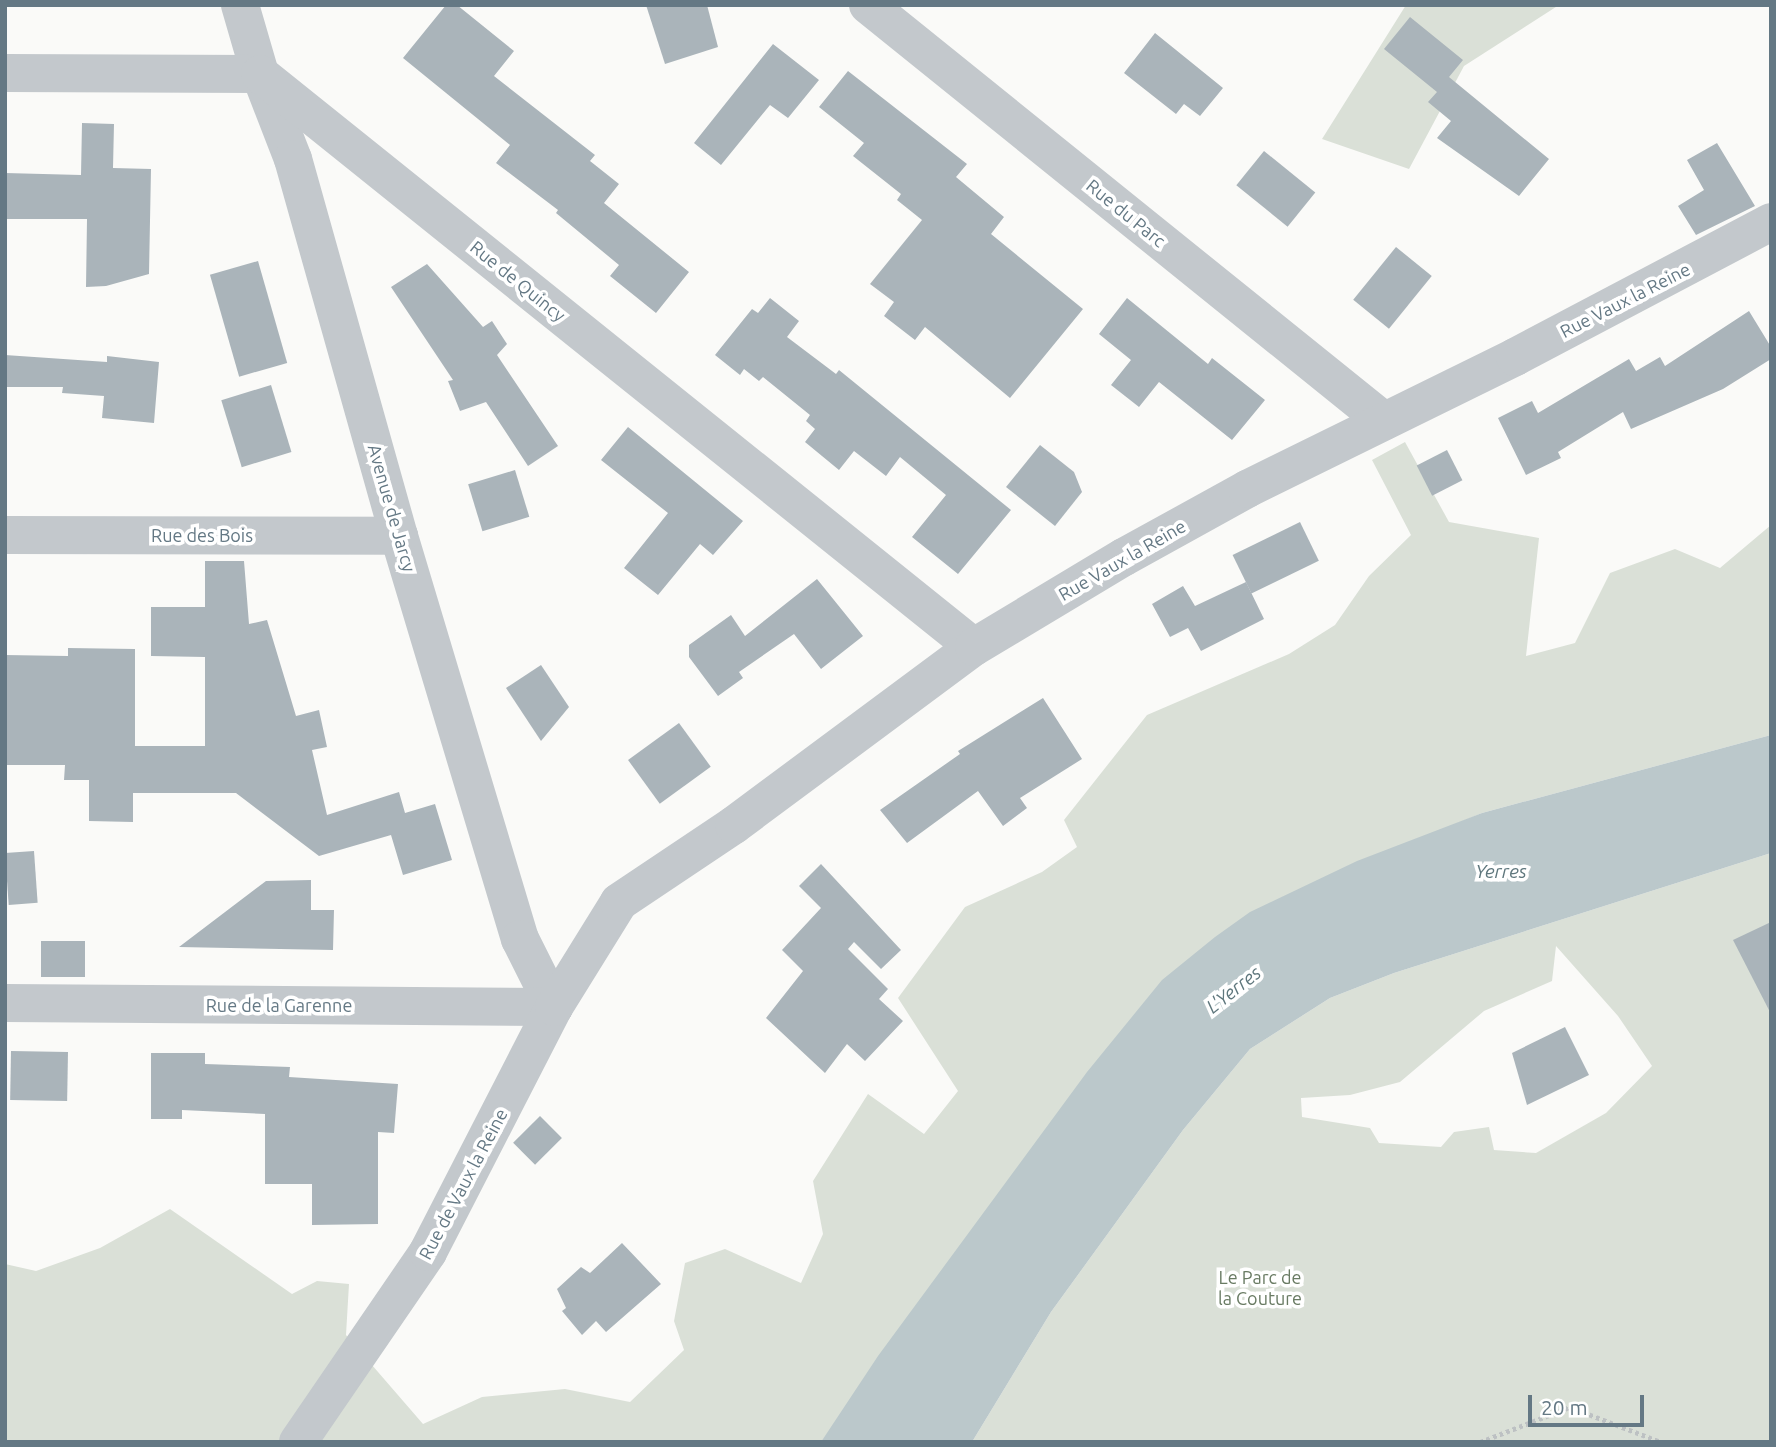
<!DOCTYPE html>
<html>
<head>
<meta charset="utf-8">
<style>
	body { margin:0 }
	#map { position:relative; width:1776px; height:1447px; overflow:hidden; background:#fafaf8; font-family:Ubuntu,sans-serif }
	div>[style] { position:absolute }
	.green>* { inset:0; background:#dae0d7 }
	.water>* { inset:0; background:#bbc8cb }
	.building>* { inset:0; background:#aab4ba; transform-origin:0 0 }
	.path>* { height:4.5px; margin-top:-2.25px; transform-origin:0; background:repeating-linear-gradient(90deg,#bdc1c3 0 3.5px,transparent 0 7px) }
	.street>* { height:38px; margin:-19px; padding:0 19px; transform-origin:19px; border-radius:19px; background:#c3c8cc }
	span { translate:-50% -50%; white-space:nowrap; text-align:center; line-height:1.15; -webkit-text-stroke:7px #fff; paint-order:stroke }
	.street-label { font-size:18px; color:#647884 }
	.park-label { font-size:18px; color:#697b63 }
	.water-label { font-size:19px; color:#5f777d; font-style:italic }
	.frame { position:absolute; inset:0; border:7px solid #647884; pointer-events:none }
	.scale { position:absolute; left:1528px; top:1395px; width:116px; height:32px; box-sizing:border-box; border:4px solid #647884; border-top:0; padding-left:9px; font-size:21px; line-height:24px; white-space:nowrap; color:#647884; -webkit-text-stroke:5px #fff; paint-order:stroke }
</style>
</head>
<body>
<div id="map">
	<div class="green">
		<div style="clip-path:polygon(1406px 5px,1559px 5px,1464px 66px,1409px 169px,1322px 139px)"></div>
		<div style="clip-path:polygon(1405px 442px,1449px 522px,1539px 538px,1526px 656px,1575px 643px,1610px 573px,1675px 549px,1720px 568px,1771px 525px,1771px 735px,1482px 813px,1309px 885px,821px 1442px,5px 1442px,5px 1264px,36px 1271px,100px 1248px,170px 1209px,292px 1294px,317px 1281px,349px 1284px,346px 1335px,423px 1424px,482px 1397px,565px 1389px,630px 1402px,684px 1350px,674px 1321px,685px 1263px,725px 1249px,801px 1283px,823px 1234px,813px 1181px,868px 1094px,924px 1134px,958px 1091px,898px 998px,965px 907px,1042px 872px,1077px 847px,1064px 820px,1147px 715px,1289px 654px,1335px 625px,1369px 576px,1411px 535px,1372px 460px)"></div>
		<div style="clip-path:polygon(evenodd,1771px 853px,1771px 1442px,972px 1442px,1051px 1312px,1183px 1130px,1250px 1049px,1330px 998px,1394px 973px,1771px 853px,1556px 946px,1618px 1016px,1652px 1066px,1606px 1113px,1536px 1153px,1494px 1150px,1489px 1127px,1454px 1132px,1441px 1147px,1379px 1143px,1370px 1128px,1302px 1117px,1301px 1098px,1350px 1095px,1400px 1082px,1484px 1011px,1552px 981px,1556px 946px)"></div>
	</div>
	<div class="water">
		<div style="clip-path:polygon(1771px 735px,1771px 853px,1394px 973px,1330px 998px,1250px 1049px,1183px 1130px,1051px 1312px,972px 1442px,821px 1442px,878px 1356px,1087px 1072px,1162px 980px,1215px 937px,1250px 912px,1357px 861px,1482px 813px)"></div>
	</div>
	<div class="building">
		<div style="clip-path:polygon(446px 5px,457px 5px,514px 51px,494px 76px,595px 155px,590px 161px,619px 184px,604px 203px,689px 272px,656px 313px,610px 276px,619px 265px,556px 213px,558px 210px,496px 163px,510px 145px,403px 58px)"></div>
		<div style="clip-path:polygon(646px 5px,707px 5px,718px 47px,665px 64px)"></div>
		<div style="clip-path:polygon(1410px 17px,1463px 60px,1449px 77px,1549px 159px,1519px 196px,1437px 138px,1451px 121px,1428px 102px,1437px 92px,1384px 49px)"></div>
		<div style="clip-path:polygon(1155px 33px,1223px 88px,1200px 116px,1184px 104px,1176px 114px,1124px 73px)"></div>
		<div style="clip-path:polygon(773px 44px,819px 80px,788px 118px,770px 105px,721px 165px,694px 143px)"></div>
		<div style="clip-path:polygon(848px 71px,967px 164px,956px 177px,1004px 217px,991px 234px,1083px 309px,1010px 398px,925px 327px,915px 340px,884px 316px,894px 302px,870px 284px,922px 220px,897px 200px,901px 194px,853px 156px,864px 143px,819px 107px)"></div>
		<div style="clip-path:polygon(82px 123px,114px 124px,113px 168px,151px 169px,149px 274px,106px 286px,86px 287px,87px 219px,5px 219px,5px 173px,81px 175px)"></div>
		<div style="clip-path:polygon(1717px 143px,1755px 206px,1696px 235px,1678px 206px,1704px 190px,1687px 160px)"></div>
		<div style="left:1264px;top:151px;width:66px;height:44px;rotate:39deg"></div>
		<div style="left:1396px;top:247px;width:46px;height:68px;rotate:39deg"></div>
		<div style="left:258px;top:261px;width:106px;height:50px;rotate:74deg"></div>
		<div style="clip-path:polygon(427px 264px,483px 327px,492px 321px,507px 344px,497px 355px,558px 446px,528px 466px,486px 402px,460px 411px,448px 381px,453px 380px,391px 287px)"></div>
		<div style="clip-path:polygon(770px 298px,799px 321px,787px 337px,836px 374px,839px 370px,1011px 510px,958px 574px,912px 537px,946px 495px,900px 457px,886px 476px,854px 451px,839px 470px,805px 442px,815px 429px,806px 421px,810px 415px,763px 377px,759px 381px,744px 369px,740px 375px,715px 355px,752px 309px,758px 313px)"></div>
		<div style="clip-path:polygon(1127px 298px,1208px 364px,1212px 358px,1265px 400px,1232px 440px,1159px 382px,1139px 407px,1111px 385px,1131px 360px,1099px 334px)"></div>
		<div style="clip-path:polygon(1749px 311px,1771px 347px,1771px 359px,1723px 389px,1631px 429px,1623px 412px,1558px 452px,1561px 458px,1526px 475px,1498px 418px,1532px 401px,1538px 413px,1629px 359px,1636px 371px,1660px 357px,1665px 366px)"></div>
		<div style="clip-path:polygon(5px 355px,107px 362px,107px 356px,159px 362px,154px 423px,102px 418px,104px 396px,62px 393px,63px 387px,5px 387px)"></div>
		<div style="left:271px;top:385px;width:70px;height:52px;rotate:73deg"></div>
		<div style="clip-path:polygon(628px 427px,743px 521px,713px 555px,700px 544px,658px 595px,624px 568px,668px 513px,601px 460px)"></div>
		<div style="clip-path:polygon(1040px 445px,1074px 472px,1082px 492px,1055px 526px,1006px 487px)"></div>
		<div style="left:1447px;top:450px;width:34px;height:34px;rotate:63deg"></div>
		<div style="left:515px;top:470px;width:49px;height:49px;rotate:73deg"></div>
		<div style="left:1300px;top:522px;width:43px;height:75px;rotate:64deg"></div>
		<div style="clip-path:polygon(205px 561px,244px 561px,249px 624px,267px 620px,296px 716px,319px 710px,327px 747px,312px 750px,327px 815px,399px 792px,405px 813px,435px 804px,452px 860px,403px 875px,391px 835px,319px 856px,236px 793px,133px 793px,133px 822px,89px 821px,89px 780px,64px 780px,65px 765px,5px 765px,5px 655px,68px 656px,68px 648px,135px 649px,135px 746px,205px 746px,205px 657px,151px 656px,151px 607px,205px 607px)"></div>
		<div style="clip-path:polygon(817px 579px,863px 636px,821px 669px,794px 634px,739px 672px,743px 678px,718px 696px,689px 657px,689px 645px,731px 615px,745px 636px)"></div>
		<div style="clip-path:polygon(1246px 582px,1264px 619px,1201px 651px,1188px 628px,1170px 637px,1152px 604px,1183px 586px,1195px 606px)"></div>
		<div style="clip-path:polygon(541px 665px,569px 707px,541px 741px,506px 688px)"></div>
		<div style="clip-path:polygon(1043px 698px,1082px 759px,1020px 798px,1027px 808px,1003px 826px,978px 791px,907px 843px,880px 810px,960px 754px,958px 751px)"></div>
		<div style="left:679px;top:723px;width:54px;height:63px;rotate:54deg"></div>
		<div style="left:34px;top:851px;width:52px;height:29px;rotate:86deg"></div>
		<div style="clip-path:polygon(821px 864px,901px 950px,881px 969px,854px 942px,848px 949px,888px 989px,879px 999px,903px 1021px,865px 1061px,847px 1044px,825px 1073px,766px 1018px,803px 971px,782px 950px,821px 908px,799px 886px)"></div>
		<div style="clip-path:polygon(311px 880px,311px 910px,334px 910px,333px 950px,179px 947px,266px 881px)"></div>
		<div style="clip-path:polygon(1771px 922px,1771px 1014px,1733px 940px)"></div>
		<div style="left:85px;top:941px;width:36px;height:44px;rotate:90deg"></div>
		<div style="clip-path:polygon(1565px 1027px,1589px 1075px,1527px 1105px,1512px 1053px)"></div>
		<div style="left:11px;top:1051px;width:57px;height:49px;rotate:1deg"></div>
		<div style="clip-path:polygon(151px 1053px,205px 1053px,205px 1064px,290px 1067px,289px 1077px,398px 1084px,394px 1133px,378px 1132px,378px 1224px,312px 1225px,312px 1184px,265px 1184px,265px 1114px,182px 1110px,182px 1119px,151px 1119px)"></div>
		<div style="left:540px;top:1116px;width:31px;height:38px;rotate:45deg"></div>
		<div style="clip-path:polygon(622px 1243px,661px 1284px,606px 1332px,596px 1321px,582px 1335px,562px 1311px,566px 1308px,557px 1289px,581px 1267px,590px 1273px)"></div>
	</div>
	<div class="path">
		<div style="left:1480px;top:1442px;width:97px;rotate:-21.3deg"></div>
		<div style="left:1570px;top:1407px;width:97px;rotate:21deg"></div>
	</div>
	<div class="street">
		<div style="left:240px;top:5px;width:72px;rotate:73.8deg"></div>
		<div style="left:260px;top:74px;width:91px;rotate:68.8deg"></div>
		<div style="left:293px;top:159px;width:392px;rotate:74.3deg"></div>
		<div style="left:399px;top:536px;width:421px;rotate:73.3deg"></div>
		<div style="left:520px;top:939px;width:76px;rotate:63.4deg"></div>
		<div style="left:868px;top:5px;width:663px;rotate:38.88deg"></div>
		<div style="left:5px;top:73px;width:255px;rotate:0.2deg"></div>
		<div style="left:260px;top:74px;width:915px;rotate:38.75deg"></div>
		<div style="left:5px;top:535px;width:394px;rotate:0.1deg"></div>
		<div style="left:5px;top:1003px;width:549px;rotate:0.42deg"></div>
		<div style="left:298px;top:1442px;width:230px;rotate:-55.6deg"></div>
		<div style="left:428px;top:1252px;width:276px;rotate:-62.8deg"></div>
		<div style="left:554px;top:1007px;width:123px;rotate:-58.2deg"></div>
		<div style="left:619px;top:902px;width:138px;rotate:-33.8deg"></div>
		<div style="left:734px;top:825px;width:299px;rotate:-36.6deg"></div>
		<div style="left:974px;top:647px;width:175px;rotate:-31deg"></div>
		<div style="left:1124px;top:557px;width:141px;rotate:-28.9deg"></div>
		<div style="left:1247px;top:489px;width:299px;rotate:-26.2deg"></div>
		<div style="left:1515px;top:357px;width:289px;rotate:-27.8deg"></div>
	</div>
	<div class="street-label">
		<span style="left:1126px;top:213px;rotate:39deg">Rue du Parc</span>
		<span style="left:518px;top:281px;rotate:39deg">Rue de Quincy</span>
		<span style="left:1625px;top:300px;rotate:-27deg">Rue Vaux la Reine</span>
		<span style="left:392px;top:508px;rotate:74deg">Avenue de Jarcy</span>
		<span style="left:202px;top:535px">Rue des Bois</span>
		<span style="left:1122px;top:560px;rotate:-30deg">Rue Vaux la Reine</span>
		<span style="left:279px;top:1005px">Rue de la Garenne</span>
		<span style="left:463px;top:1184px;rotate:-62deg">Rue de Vaux la Reine</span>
	</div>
	<div class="park-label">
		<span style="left:1260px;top:1288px">Le Parc de<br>la Couture</span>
	</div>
	<div class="water-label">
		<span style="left:1501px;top:872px">Yerres</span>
		<span style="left:1234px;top:990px;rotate:-38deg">L'Yerres</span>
	</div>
	<div class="frame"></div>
	<div class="scale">20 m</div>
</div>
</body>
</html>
